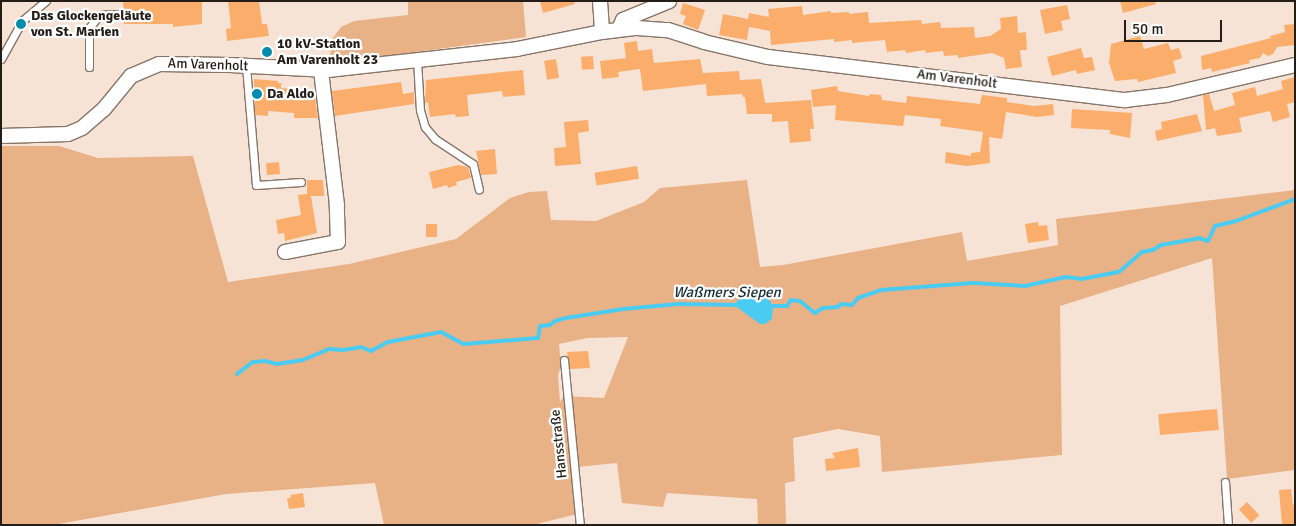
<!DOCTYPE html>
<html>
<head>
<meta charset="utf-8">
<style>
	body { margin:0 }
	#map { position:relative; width:1296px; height:526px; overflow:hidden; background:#f6e3d5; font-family:Signika,sans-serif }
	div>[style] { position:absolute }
	.green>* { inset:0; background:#e9b286 }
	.water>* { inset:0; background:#4accf2 }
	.stream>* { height:4px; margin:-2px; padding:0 2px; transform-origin:2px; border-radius:2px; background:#4accf2 }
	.building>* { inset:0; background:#fbad6b; transform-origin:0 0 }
	.roads { filter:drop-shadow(1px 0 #867568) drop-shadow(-1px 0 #867568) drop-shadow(0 1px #867568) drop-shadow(0 -1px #867568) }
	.lane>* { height:7px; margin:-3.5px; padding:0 3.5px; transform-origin:3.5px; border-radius:3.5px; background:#fff }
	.street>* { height:14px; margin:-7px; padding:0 7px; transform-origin:7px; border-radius:7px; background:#fff }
	.dots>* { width:14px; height:14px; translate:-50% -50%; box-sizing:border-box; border:2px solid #fff; border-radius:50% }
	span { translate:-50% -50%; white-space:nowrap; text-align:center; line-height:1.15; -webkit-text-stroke:4.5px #fff; paint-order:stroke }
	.poi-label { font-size:14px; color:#231c17; font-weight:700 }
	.left { translate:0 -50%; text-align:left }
	.street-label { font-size:14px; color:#231c17 }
	.water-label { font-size:15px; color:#192e36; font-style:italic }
	.frame { position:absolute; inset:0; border:2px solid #231c17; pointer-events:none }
	.scale { position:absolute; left:1124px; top:20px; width:98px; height:22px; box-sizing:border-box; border:2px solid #231c17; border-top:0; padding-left:6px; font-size:15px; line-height:18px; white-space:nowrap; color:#231c17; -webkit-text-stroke:4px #fff; paint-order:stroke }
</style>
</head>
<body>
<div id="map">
	<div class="green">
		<div style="clip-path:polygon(408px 1px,523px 1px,526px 37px,335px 63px,330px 56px,332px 39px,341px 27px,354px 21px,408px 15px)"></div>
		<div style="clip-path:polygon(evenodd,1px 146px,59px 146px,98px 158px,193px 156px,228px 282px,349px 264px,456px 239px,510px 198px,529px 192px,547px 191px,551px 220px,596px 221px,644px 202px,660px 188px,747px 180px,760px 267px,783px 265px,962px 232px,967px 261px,1058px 245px,1056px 219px,1295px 190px,1295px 470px,1227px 479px,1212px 258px,1060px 306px,1062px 455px,882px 472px,880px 436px,838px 429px,793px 438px,795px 481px,785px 483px,786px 525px,758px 525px,757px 499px,667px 493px,663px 507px,622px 503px,617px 463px,577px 467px,581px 513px,533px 525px,384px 525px,375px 483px,226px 494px,53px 525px,1px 525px,1px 146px,628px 337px,604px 398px,564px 396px,560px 402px,558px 375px,561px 366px,559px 344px,587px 338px,628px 337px)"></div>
	</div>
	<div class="water">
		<div style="clip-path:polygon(760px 293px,766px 295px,773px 306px,772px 319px,765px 324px,760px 324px,734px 305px,742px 295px)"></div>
	</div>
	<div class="stream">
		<div style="left:770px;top:306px;width:17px"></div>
		<div style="left:787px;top:306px;width:7px;rotate:-56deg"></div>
		<div style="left:791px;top:300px;width:9px;rotate:6deg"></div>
		<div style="left:800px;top:301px;width:19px;rotate:39deg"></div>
		<div style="left:815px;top:313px;width:9px;rotate:-32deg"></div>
		<div style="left:823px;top:308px;width:15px;rotate:-4deg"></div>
		<div style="left:838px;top:307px;width:4px;rotate:-45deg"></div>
		<div style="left:841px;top:304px;width:11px;rotate:5deg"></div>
		<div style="left:852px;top:305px;width:9px;rotate:-49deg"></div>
		<div style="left:858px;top:298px;width:24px;rotate:-19deg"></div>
		<div style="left:881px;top:290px;width:92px;rotate:-4.4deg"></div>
		<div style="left:973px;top:283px;width:52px;rotate:3.3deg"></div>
		<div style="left:1025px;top:286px;width:42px;rotate:-12.4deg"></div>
		<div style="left:1066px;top:277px;width:16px;rotate:7deg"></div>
		<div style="left:1082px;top:279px;width:38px;rotate:-11deg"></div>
		<div style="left:1119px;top:272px;width:30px;rotate:-41deg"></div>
		<div style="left:1142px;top:252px;width:11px;rotate:-10deg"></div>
		<div style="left:1153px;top:250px;width:9px;rotate:-32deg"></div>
		<div style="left:1161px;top:245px;width:39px;rotate:-10deg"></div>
		<div style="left:1199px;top:238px;width:9px;rotate:18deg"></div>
		<div style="left:1208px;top:241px;width:17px;rotate:-65deg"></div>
		<div style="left:1215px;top:226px;width:22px;rotate:-13deg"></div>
		<div style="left:1236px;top:221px;width:63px;rotate:-20.4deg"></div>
		<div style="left:237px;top:374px;width:20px;rotate:-37deg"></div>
		<div style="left:253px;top:362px;width:12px;rotate:-5deg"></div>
		<div style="left:265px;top:361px;width:12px;rotate:14deg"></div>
		<div style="left:277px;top:364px;width:26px;rotate:-9deg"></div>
		<div style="left:303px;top:360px;width:28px;rotate:-23deg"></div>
		<div style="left:329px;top:349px;width:14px;rotate:4deg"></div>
		<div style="left:343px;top:350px;width:18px;rotate:-9deg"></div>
		<div style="left:361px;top:347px;width:11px;rotate:22deg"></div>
		<div style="left:371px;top:351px;width:19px;rotate:-28deg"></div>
		<div style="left:388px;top:342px;width:54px;rotate:-10.7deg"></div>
		<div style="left:441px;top:332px;width:26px;rotate:28deg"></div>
		<div style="left:464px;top:344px;width:74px;rotate:-4.6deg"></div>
		<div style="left:538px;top:338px;width:12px;rotate:-81deg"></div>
		<div style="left:540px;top:326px;width:10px;rotate:-6deg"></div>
		<div style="left:550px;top:325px;width:6px;rotate:-39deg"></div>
		<div style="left:555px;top:321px;width:11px;rotate:-15deg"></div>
		<div style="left:566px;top:318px;width:58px;rotate:-9deg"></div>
		<div style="left:623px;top:309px;width:56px;rotate:-5.1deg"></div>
		<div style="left:679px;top:304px;width:59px;rotate:1deg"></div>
	</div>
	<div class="building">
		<div style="clip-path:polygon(123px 1px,202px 1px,202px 24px,173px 27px,173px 24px,124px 24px)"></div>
		<div style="clip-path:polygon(228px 1px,259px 1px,262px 24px,267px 24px,269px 36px,227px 41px,226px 29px,231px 28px)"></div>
		<div style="clip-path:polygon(540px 1px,574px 1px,575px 4px,543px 13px)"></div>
		<div style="clip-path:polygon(1120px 1px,1155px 1px,1156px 4px,1123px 13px)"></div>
		<div style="clip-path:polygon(683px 3px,705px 10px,698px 30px,683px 24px,686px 16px,680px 14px)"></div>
		<div style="clip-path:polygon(1067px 5px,1070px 19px,1061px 21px,1063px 30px,1045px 34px,1040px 10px)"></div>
		<div style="clip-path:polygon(802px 6px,803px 15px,831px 11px,831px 13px,849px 12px,849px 14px,868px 12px,869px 23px,921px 20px,922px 24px,940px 22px,941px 28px,974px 27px,975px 38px,990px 36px,1001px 29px,1000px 18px,1017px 16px,1018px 33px,1026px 32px,1027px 50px,1020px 50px,1022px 67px,1006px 69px,1004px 58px,992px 53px,958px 58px,958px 55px,944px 56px,943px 51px,926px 53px,925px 50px,906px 53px,905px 50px,887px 52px,885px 40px,852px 43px,852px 40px,834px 42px,834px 39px,771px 45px,770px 31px,749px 27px,747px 40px,719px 35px,723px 14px,748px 19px,749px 13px,769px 17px,768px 9px)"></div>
		<div style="clip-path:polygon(1295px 24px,1295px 45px,1277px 47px,1273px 54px,1268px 56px,1263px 53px,1260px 58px,1249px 60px,1250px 63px,1212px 72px,1211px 68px,1202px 70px,1201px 56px,1271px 38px,1270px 36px,1285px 32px,1284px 25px)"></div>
		<div style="clip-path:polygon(1140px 36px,1144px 49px,1168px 43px,1171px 50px,1179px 48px,1182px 58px,1173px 61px,1176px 73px,1138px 82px,1137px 79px,1115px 81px,1109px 63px,1111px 44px)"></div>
		<div style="clip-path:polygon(637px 41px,638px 51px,652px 49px,654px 63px,700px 59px,703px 73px,739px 71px,740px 80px,761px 79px,765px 103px,811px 100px,814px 129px,810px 129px,811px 141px,790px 143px,788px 121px,772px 122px,772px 114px,747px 114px,745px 97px,743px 97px,742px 94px,707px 96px,706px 84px,643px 91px,640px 69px,618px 72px,619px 77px,602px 79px,600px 61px,626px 58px,624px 43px)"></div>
		<div style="clip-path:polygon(1081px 48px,1084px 58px,1092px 57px,1095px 70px,1077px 74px,1076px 70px,1052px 76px,1047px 57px)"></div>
		<div style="left:593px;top:56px;width:13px;height:12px;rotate:86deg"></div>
		<div style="left:556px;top:59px;width:19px;height:12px;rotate:81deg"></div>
		<div style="clip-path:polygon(523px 70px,525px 95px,503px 97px,502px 91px,467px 95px,469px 116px,456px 117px,455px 114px,430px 117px,428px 102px,425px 103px,426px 80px)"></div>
		<div style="clip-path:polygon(1295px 77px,1295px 102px,1287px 104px,1290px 117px,1273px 122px,1270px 111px,1239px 118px,1242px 132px,1217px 136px,1215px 128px,1206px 130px,1203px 95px,1209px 94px,1214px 111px,1235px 105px,1232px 93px,1255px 87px,1257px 96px,1283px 89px,1281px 81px)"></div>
		<div style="clip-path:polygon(254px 79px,278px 81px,278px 83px,281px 83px,281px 88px,296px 89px,295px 95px,315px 97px,318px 118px,294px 118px,294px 113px,268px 111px,268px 116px,255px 115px)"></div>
		<div style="clip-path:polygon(401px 82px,403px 94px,414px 92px,414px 104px,335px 116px,332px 91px)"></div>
		<div style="clip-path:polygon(837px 86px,838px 91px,869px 96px,870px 94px,881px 95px,882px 100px,906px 103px,907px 96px,980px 104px,982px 95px,1007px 98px,1007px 102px,1034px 106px,1053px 104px,1054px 115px,1037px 117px,1006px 112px,1002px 139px,989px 137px,990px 163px,967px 166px,945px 163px,946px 152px,971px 156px,971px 153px,980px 152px,983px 132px,940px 126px,941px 119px,905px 115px,903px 126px,835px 120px,836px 105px,813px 107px,811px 90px)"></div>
		<div style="clip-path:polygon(1072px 109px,1132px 113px,1130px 138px,1110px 134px,1110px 130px,1071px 128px)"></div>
		<div style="clip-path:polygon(1197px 114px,1202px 131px,1157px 141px,1155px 131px,1162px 129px,1161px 122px)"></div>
		<div style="clip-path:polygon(588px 120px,589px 131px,578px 133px,581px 164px,555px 166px,554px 148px,566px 147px,564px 122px)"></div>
		<div style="clip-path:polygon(495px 149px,497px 174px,481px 175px,476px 151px)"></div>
		<div style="left:279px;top:162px;width:12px;height:13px;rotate:85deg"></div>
		<div style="clip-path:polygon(458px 165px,468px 167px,471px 178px,456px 182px,457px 185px,448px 188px,447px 185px,433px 189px,429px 172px)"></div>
		<div style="left:637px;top:166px;width:13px;height:43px;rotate:81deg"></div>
		<div style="clip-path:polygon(307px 180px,323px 180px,324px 196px,311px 196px,317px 233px,285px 241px,284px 233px,278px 234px,276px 220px,301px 215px,298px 195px,307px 194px)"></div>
		<div style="clip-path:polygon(1038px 222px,1039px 226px,1047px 225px,1049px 240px,1028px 243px,1025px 224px)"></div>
		<div style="left:426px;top:224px;width:11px;height:13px"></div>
		<div style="clip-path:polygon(588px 351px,590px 368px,570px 369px,567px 352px)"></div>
		<div style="left:1217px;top:409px;width:21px;height:59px;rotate:85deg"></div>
		<div style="clip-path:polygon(858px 448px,860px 467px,826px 471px,825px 459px,835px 458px,832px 453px)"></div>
		<div style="clip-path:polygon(1291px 489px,1293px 505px,1295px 505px,1295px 525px,1282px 525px,1279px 490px)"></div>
		<div style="clip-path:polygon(303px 493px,305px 507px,289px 509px,287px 498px,291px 498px,290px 495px)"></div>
		<div style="left:1247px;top:502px;width:18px;height:11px;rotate:47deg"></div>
	</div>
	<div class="roads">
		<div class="lane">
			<div style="left:23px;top:20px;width:30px;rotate:-40deg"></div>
			<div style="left:1px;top:59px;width:35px;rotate:-61deg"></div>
			<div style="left:417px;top:60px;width:50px;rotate:86.6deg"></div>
			<div style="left:420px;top:110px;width:18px;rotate:74deg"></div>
			<div style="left:425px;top:127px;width:16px;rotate:50deg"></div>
			<div style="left:435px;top:139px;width:45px;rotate:33.3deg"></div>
			<div style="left:473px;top:164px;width:26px;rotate:77deg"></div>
			<div style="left:246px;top:66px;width:119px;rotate:85.2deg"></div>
			<div style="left:256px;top:185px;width:45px;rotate:-3.8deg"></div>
			<div style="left:89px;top:67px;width:39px;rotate:-90deg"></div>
			<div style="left:89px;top:28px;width:16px;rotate:-52deg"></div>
			<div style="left:99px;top:15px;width:20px;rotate:-3deg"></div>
			<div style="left:564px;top:360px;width:166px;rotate:84.5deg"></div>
			<div style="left:1225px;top:482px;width:43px;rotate:86deg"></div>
		</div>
		<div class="street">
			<div style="left:600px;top:1px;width:31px;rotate:86deg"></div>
			<div style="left:619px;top:29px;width:10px;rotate:-66deg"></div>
			<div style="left:623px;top:20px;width:50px;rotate:-22.4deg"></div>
			<div style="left:1px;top:136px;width:67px;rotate:-1.7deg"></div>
			<div style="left:68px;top:134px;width:15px;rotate:-23deg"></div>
			<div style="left:82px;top:128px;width:29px;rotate:-41deg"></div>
			<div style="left:104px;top:109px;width:43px;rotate:-50.7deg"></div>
			<div style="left:131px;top:76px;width:30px;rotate:-23deg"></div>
			<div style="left:159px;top:64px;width:71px;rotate:0.8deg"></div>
			<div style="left:230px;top:65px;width:98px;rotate:2.9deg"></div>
			<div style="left:328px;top:70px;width:190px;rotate:-6.3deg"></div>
			<div style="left:517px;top:49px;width:87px;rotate:-11.3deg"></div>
			<div style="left:602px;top:32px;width:35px;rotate:-7deg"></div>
			<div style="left:637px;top:28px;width:31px;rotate:4deg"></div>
			<div style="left:668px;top:30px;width:38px;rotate:18deg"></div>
			<div style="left:704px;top:42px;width:66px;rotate:13.2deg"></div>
			<div style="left:768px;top:57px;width:360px;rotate:6.9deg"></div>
			<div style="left:1125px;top:100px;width:42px;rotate:-6.8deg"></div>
			<div style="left:1167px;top:95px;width:131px;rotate:-13.2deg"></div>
			<div style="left:285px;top:252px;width:54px;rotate:-10.7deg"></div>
			<div style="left:338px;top:242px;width:37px;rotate:-92deg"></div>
			<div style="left:337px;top:205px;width:136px;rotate:-96.8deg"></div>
		</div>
	</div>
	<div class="dots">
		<div style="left:21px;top:24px;background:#038bab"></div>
		<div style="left:267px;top:52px;background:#038bab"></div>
		<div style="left:257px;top:94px;background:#038bab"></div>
	</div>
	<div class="poi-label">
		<span class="left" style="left:31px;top:24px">Das Glockengeläute<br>von St. Marien</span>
		<span class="left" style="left:277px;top:52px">10 kV-Station<br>Am Varenholt 23</span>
		<span class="left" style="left:267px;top:94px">Da Aldo</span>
	</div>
	<div class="street-label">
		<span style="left:208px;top:65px;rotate:2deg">Am Varenholt</span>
		<span style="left:957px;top:79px;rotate:7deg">Am Varenholt</span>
		<span style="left:559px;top:444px;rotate:-96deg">Hansstraße</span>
	</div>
	<div class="water-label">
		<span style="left:727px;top:293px">Waßmers Siepen</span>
	</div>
	<div class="frame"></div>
	<div class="scale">50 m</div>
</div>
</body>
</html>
